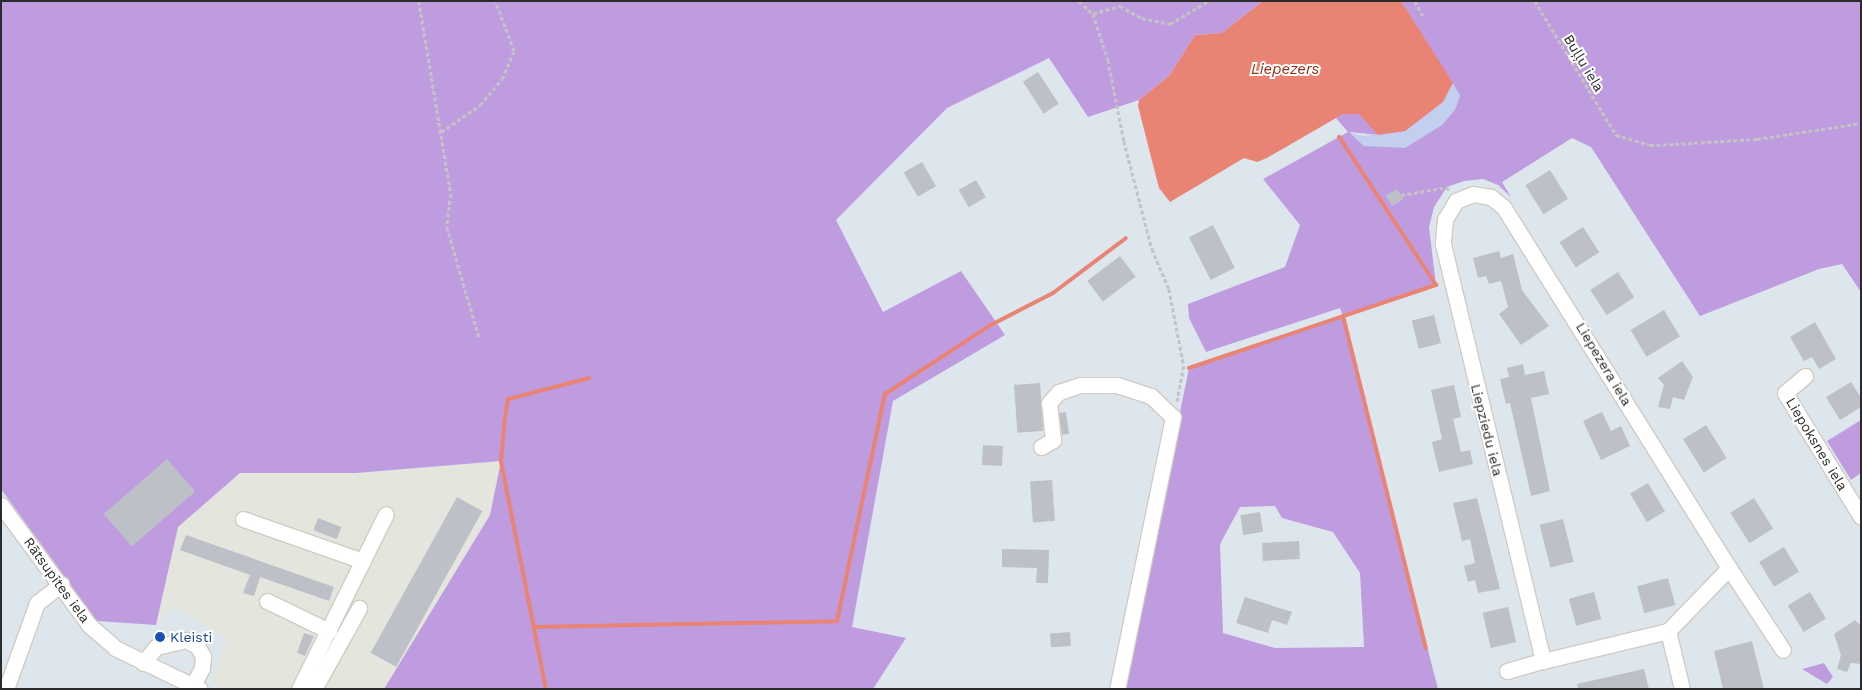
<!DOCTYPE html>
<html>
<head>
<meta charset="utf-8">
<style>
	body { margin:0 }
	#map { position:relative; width:1862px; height:690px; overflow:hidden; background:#dde6ec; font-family:"Work Sans",sans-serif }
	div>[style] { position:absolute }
	.industrial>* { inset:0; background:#e4e5dd }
	.green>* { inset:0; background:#bf9ce0 }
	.sand>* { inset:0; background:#c2cfef }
	.water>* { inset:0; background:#e98475 }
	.stream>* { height:4px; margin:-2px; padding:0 2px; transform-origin:2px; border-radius:2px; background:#e98475 }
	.building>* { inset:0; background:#bdc1c7; transform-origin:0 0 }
	.path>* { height:2.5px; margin-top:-1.25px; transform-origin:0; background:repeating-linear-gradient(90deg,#c4c4c4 0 4px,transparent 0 6.5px) }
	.roads { filter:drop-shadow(1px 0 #d1cbc2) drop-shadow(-1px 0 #d1cbc2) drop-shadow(0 1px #d1cbc2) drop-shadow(0 -1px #d1cbc2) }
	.minor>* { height:15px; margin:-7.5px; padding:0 7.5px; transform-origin:7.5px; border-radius:7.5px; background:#fff }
	.dots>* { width:14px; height:14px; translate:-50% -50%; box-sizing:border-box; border:2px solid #fff; border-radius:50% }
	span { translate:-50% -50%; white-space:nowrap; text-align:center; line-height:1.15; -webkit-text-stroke:4px #fff; paint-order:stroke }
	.street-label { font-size:14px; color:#2b2b2b }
	.transit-label { font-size:14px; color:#164399 }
	.left { translate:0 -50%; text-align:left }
	.water-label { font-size:15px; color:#962e13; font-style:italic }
	.frame { position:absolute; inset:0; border:2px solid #2b2b2b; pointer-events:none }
</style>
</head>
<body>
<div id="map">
	<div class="industrial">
		<div style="clip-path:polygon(501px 461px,490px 515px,384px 689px,226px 689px,211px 681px,228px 640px,175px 608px,156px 625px,178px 527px,240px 473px,356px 473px)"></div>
	</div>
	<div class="green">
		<div style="clip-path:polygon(1px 1px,1263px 1px,1222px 33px,1195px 35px,1169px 76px,1139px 100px,1088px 117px,1049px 58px,947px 108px,836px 220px,883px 312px,961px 271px,1005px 335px,893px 401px,852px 627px,906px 638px,873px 689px,384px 689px,490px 515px,501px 461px,356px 473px,240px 473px,178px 527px,156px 625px,97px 621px,1px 489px)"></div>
		<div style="clip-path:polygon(evenodd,1401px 1px,1861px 1px,1861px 292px,1842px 264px,1819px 269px,1700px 316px,1591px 147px,1572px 138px,1502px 182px,1511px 197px,1498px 185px,1483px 179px,1464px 181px,1447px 187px,1434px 207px,1429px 227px,1436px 285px,1343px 316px,1438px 689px,1124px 689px,1189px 368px,1343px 316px,1340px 308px,1206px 352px,1189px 318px,1188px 304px,1285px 267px,1300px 225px,1263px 179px,1348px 132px,1336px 118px,1343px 114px,1359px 114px,1372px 125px,1378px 135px,1350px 132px,1364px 146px,1460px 96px,1401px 1px,1275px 506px,1282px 518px,1333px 532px,1360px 573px,1364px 647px,1275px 648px,1223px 633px,1220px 544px,1240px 507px,1275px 506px)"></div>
		<div style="clip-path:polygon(1861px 420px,1861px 473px,1851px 480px,1827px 441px)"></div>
		<div style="clip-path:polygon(1824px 663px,1833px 677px,1827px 684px,1802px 669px)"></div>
	</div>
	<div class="sand">
		<div style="clip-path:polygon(1453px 83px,1460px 96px,1455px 110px,1442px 125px,1405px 148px,1364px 146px,1349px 132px,1363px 136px,1405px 131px,1443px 102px)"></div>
	</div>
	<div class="water">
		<div style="clip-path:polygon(1263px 1px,1401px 1px,1453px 83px,1443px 102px,1405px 131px,1378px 135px,1359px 114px,1343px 114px,1267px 158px,1257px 162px,1244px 158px,1170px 202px,1159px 188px,1138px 106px,1139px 100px,1169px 76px,1195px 35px,1222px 33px)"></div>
	</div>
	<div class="stream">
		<div style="left:1343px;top:316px;width:342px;rotate:76deg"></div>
		<div style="left:1189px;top:368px;width:261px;rotate:-18.6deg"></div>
		<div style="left:1436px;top:285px;width:177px;rotate:-123.2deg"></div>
		<div style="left:535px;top:627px;width:302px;rotate:-1.1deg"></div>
		<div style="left:837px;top:621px;width:232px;rotate:-78.1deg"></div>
		<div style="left:885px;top:394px;width:124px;rotate:-33.2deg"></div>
		<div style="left:989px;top:326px;width:72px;rotate:-27.3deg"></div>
		<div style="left:1053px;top:293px;width:91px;rotate:-37deg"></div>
		<div style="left:546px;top:689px;width:232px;rotate:-101.2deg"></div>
		<div style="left:501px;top:461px;width:37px;rotate:-85deg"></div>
		<div style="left:504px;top:424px;width:25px;rotate:-81deg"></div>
		<div style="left:508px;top:399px;width:84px;rotate:-14.5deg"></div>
	</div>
	<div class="building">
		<div style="left:1038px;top:72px;width:38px;height:18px;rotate:57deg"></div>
		<div style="left:922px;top:162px;width:28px;height:21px;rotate:60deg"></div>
		<div style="left:1550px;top:170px;width:34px;height:29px;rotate:58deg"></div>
		<div style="left:976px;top:180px;width:20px;height:20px;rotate:60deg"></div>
		<div style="left:1397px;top:189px;width:12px;height:13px;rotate:59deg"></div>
		<div style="left:1213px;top:225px;width:48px;height:27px;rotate:63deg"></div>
		<div style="left:1583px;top:227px;width:30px;height:28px;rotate:57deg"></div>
		<div style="clip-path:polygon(1499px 251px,1501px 258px,1513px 254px,1522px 290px,1549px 326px,1521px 345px,1499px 314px,1508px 307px,1501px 281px,1489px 284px,1486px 276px,1478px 278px,1473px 258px)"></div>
		<div style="left:1120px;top:256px;width:26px;height:41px;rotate:53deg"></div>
		<div style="left:1618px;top:272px;width:30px;height:33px;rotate:57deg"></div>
		<div style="left:1664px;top:310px;width:31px;height:39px;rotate:59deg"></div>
		<div style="left:1434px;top:315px;width:29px;height:23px;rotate:76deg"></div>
		<div style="clip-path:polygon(1815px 322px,1836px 359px,1819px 369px,1812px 357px,1804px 361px,1790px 337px)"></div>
		<div style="clip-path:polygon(1682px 361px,1693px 377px,1684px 400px,1673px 397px,1670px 409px,1658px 407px,1664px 385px,1658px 378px)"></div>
		<div style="clip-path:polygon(1523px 364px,1525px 375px,1544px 371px,1549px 394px,1531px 398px,1550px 491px,1531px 496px,1510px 403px,1506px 404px,1500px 379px,1509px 377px,1507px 368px)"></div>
		<div style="clip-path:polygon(1851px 382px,1861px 398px,1861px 407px,1840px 420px,1826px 397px)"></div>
		<div style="left:1040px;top:383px;width:48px;height:26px;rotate:86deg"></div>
		<div style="clip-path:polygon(1454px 385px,1461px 417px,1453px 419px,1461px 452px,1470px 450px,1473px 464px,1439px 472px,1432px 442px,1442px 439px,1431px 390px)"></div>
		<div style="left:1066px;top:412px;width:22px;height:7px;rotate:82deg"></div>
		<div style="clip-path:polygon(1602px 412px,1611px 431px,1621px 426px,1630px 446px,1601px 460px,1583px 421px)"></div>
		<div style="left:1706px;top:425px;width:39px;height:27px;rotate:58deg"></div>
		<div style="left:983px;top:445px;width:20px;height:20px;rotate:3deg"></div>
		<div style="left:167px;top:459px;width:43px;height:84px;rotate:49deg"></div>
		<div style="left:1052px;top:480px;width:41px;height:22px;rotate:86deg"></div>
		<div style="left:1648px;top:483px;width:33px;height:21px;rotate:59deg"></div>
		<div style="left:457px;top:497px;width:29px;height:178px;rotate:29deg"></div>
		<div style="clip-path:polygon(1477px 498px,1500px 589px,1478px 593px,1475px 580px,1468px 582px,1464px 566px,1475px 563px,1470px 539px,1462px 541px,1453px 503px)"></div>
		<div style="left:1754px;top:498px;width:36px;height:28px;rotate:58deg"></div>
		<div style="left:1260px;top:512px;width:20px;height:20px;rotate:81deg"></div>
		<div style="left:318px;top:518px;width:25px;height:13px;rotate:21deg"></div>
		<div style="left:1563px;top:519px;width:44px;height:24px;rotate:76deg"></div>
		<div style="clip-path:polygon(186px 535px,334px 587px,329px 601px,260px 577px,254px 596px,243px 593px,250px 575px,180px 550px)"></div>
		<div style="left:1299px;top:541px;width:18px;height:37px;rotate:87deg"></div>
		<div style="left:1784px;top:547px;width:29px;height:29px;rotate:59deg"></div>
		<div style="clip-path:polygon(1002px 549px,1049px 550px,1048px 583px,1036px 583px,1037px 568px,1002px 567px)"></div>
		<div style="left:1668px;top:578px;width:28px;height:32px;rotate:75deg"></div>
		<div style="left:1594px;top:592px;width:28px;height:26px;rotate:75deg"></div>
		<div style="left:1810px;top:592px;width:31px;height:26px;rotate:59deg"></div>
		<div style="clip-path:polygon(1245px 597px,1292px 612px,1287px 625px,1272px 620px,1268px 633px,1236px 623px)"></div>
		<div style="left:1508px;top:607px;width:36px;height:26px;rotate:77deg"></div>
		<div style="clip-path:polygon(1855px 620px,1861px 626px,1861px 664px,1851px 663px,1847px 672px,1837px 669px,1841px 655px,1834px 634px)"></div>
		<div style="left:1070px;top:632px;width:14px;height:20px;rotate:86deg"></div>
		<div style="clip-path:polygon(304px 633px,314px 636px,305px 656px,297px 653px)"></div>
		<div style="clip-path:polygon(1752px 641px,1764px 689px,1723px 689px,1714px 651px)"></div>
		<div style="clip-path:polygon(1644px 669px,1649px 689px,1578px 689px,1577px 684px)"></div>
	</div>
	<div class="path">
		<div style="left:419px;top:1px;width:196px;rotate:80.6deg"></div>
		<div style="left:451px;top:194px;width:33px;rotate:97deg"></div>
		<div style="left:447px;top:227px;width:115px;rotate:73.8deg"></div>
		<div style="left:1079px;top:1px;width:19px;rotate:43deg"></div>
		<div style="left:1093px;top:14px;width:28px;rotate:-17deg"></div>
		<div style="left:1120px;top:6px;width:25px;rotate:29deg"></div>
		<div style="left:1142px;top:18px;width:29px;rotate:12deg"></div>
		<div style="left:1170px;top:24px;width:44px;rotate:-31.2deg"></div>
		<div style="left:1415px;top:1px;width:17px;rotate:62deg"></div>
		<div style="left:1535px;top:1px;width:157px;rotate:58.8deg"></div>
		<div style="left:1616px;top:135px;width:35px;rotate:16deg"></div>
		<div style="left:1650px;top:145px;width:25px;rotate:-2deg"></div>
		<div style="left:1675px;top:144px;width:82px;rotate:-3.5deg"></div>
		<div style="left:1757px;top:139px;width:105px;rotate:-8.7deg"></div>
		<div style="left:1093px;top:14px;width:48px;rotate:71.9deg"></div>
		<div style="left:1108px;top:60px;width:83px;rotate:78.8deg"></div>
		<div style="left:1124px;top:141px;width:112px;rotate:75.5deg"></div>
		<div style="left:1152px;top:249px;width:43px;rotate:67deg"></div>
		<div style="left:1169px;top:289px;width:78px;rotate:79deg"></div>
		<div style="left:1184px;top:366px;width:36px;rotate:101deg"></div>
		<div style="left:441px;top:132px;width:47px;rotate:-34.7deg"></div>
		<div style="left:480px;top:105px;width:34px;rotate:-50deg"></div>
		<div style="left:502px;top:79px;width:30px;rotate:-67deg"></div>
		<div style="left:514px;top:51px;width:53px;rotate:-110.8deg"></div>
		<div style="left:1401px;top:195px;width:47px;rotate:-9.9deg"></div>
		<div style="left:1447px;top:187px;width:4px;rotate:63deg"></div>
	</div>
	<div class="roads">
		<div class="minor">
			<div style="left:1805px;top:376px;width:26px;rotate:140deg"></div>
			<div style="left:1785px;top:393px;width:145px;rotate:58.5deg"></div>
			<div style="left:1041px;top:447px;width:14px;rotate:-30deg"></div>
			<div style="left:1053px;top:440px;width:37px;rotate:-96deg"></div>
			<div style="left:1049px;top:403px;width:15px;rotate:-48deg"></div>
			<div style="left:1059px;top:392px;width:22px;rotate:-18deg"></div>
			<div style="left:1080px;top:385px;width:37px"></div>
			<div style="left:1117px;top:385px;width:36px;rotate:18deg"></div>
			<div style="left:1151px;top:396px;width:30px;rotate:44deg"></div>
			<div style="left:1173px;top:417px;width:278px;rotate:101.6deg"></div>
			<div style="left:1px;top:505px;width:149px;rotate:53.7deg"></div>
			<div style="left:89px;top:625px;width:35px;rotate:41deg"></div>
			<div style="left:115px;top:648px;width:94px;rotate:25.8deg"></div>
			<div style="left:243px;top:519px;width:127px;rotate:19.3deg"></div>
			<div style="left:1729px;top:568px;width:98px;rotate:56.6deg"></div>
			<div style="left:267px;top:601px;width:69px;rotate:25.8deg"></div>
			<div style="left:1668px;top:631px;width:88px;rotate:-45.9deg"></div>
			<div style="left:1729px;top:568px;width:426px;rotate:-122deg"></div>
			<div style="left:1503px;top:207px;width:16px;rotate:-140deg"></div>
			<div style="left:1491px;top:197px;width:18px;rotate:-171deg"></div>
			<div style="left:1473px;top:194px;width:18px;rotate:158deg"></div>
			<div style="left:1456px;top:201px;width:21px;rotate:121deg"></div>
			<div style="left:1445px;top:219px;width:25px;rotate:95deg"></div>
			<div style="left:1443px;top:244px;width:429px;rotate:76.5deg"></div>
			<div style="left:1543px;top:661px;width:129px;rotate:-13.5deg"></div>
			<div style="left:1668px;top:631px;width:60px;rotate:76.4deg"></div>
			<div style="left:143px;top:663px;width:21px;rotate:-51deg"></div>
			<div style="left:156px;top:647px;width:31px;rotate:-13deg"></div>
			<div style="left:186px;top:640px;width:13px;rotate:29deg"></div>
			<div style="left:197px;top:646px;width:12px;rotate:59deg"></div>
			<div style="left:203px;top:656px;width:12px;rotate:95deg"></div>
			<div style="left:202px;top:668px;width:19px;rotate:118deg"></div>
			<div style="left:1507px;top:671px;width:37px;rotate:-16deg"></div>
			<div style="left:6px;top:689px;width:91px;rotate:-70.2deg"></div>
			<div style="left:37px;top:603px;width:31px;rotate:-38deg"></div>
			<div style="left:299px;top:689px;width:195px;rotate:-63.6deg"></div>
			<div style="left:314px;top:689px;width:93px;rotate:-60.9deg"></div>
		</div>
	</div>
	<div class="dots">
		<div style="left:160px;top:637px;background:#1a4fb4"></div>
	</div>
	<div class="street-label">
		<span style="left:1584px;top:63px;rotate:59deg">Buļļu iela</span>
		<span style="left:1604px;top:364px;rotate:59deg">Liepezera iela</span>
		<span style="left:1487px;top:430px;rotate:76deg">Liepziedu iela</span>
		<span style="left:1817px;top:444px;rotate:59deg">Liepoksnes iela</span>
		<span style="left:57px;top:580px;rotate:54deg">Rātsupītes iela</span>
	</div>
	<div class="transit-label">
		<span class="left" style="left:170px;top:637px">Kleisti</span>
	</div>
	<div class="water-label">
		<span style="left:1285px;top:70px">Liepezers</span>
	</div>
	<div class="frame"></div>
</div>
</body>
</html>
